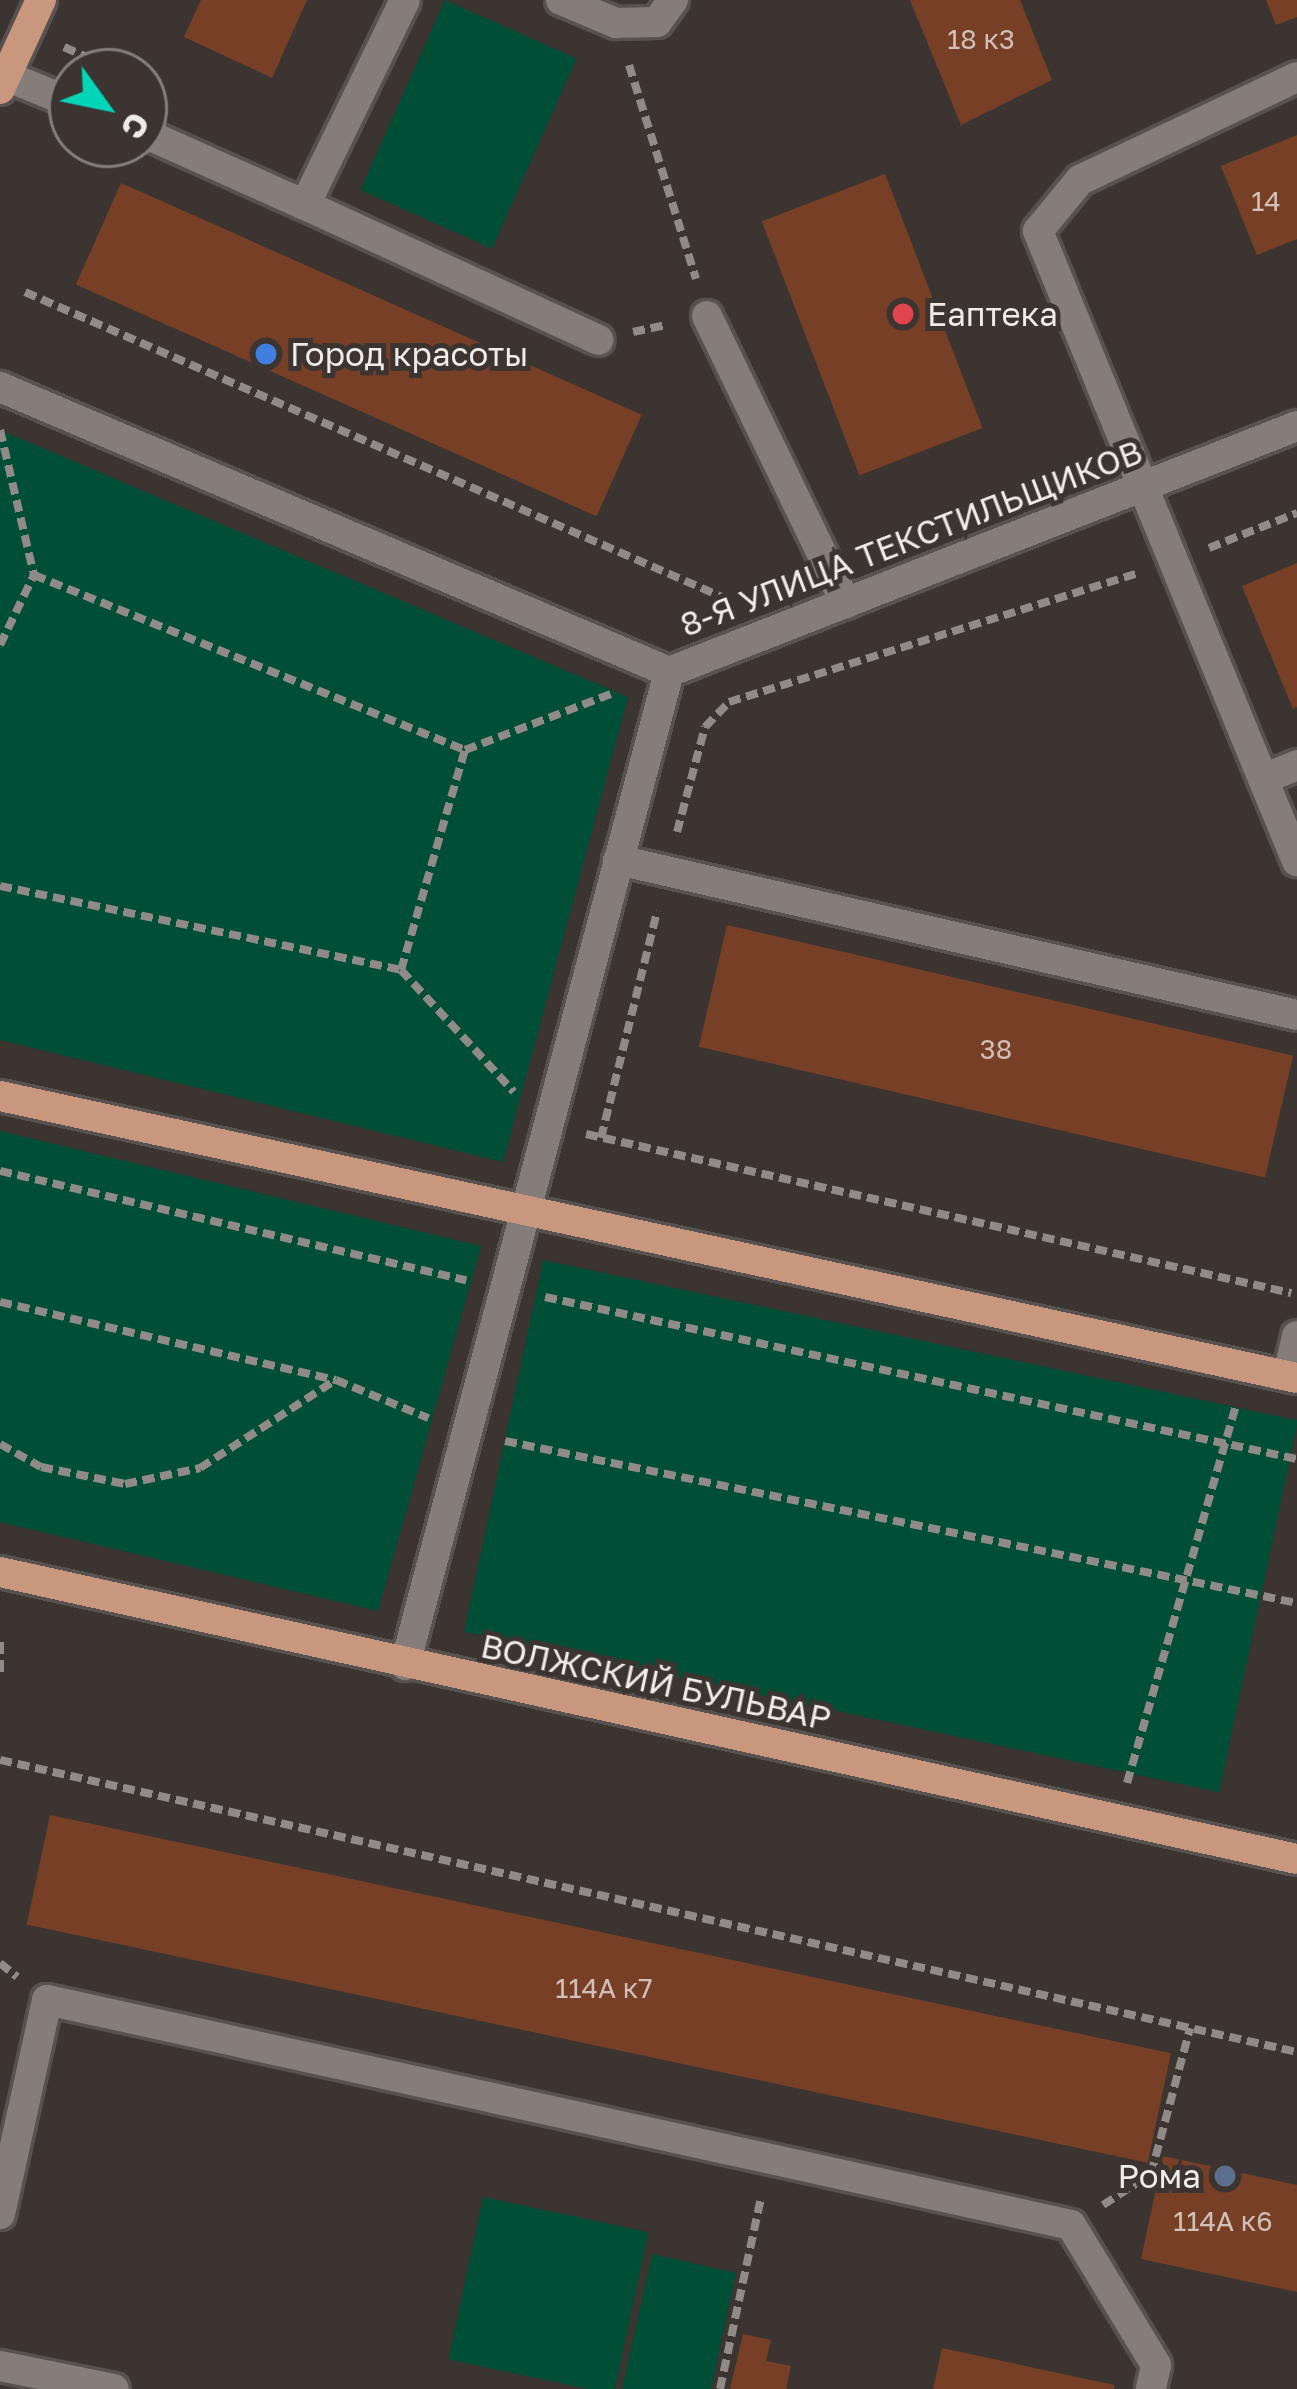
<!DOCTYPE html>
<html>
<head>
<meta charset="utf-8">
<style>
	body { margin:0 }
	#map { position:relative; width:1297px; height:2389px; overflow:hidden; background:#3b3431; font-family:"Golos Text",sans-serif }
	div>[style] { position:absolute }
	.green>* { inset:0; background:#004e36; transform-origin:0 0 }
	.building>* { inset:0; background:#774026; transform-origin:0 0 }
	.path>* { height:8px; margin-top:-4px; transform-origin:0; background:repeating-linear-gradient(90deg,#908a88 0 12px,transparent 0 18px) }
	.roads { filter:drop-shadow(3px 0 #57524f) drop-shadow(-3px 0 #57524f) drop-shadow(0 3px #57524f) drop-shadow(0 -3px #57524f) }
	.minor>* { height:30px; margin:-15px; padding:0 15px; transform-origin:15px; border-radius:15px; background:#857d7a }
	.major>* { height:30px; margin:-15px; padding:0 15px; transform-origin:15px; border-radius:15px; background:#c8977e }
	.dots>* { width:33px; height:33px; translate:-50% -50%; box-sizing:border-box; border:6px solid #3b3431; border-radius:50% }
	span { translate:-50% -50%; white-space:nowrap; text-align:center; line-height:1.15; -webkit-text-stroke:10px #3b3431; paint-order:stroke }
	.number-label { font-size:27px; color:#d1c0b8 }
	.number-label span { -webkit-text-stroke-width:0 }
	.poi-label { font-size:33px; color:#efebe9 }
	.left { translate:0 -50%; text-align:left }
	.right { translate:-100% -50%; text-align:right }
	.street-label { font-size:33px; color:#efebe9 }
	.north { position:absolute; left:48px; top:48px; width:120px; height:120px; box-sizing:border-box; background:#3b3431; border:3px solid #837d7b; border-radius:50%; rotate:123deg; font-size:33px; font-weight:700; line-height:48px; text-align:center; color:#efebe9 }
	.north::after { content:''; display:block; margin:auto; width:42px; height:54px; background:#00d5b7; clip-path:polygon(50% 0,100% 100%,50% 72%,0 100%) }
</style>
</head>
<body>
<div id="map">
	<div class="green">
		<div style="left:445px;top:0;width:144px;height:208px;rotate:24deg"></div>
		<div style="clip-path:polygon(0 430px,628px 697px,503px 1162px,0 1040px)"></div>
		<div style="clip-path:polygon(0 1131px,481px 1246px,378px 1611px,0 1522px)"></div>
		<div style="left:543px;top:1260px;width:772px;height:380px;rotate:12deg"></div>
		<div style="left:483px;top:2197px;width:169px;height:166px;rotate:12deg"></div>
		<div style="clip-path:polygon(652px 2254px,736px 2273px,711px 2389px,622px 2389px)"></div>
	</div>
	<div class="building">
		<div style="clip-path:polygon(201px 0,307px 0,272px 78px,184px 37px)"></div>
		<div style="clip-path:polygon(910px 0,1020px 0,1052px 80px,961px 125px)"></div>
		<div style="clip-path:polygon(1266px 0,1297px 0,1297px 17px,1276px 25px)"></div>
		<div style="clip-path:polygon(1297px 135px,1297px 239px,1257px 255px,1221px 166px)"></div>
		<div style="left:885px;top:174px;width:272px;height:132px;rotate:69deg"></div>
		<div style="left:121px;top:183px;width:570px;height:111px;rotate:24deg"></div>
		<div style="clip-path:polygon(1297px 563px,1297px 707px,1293px 709px,1242px 586px)"></div>
		<div style="left:727px;top:925px;width:581px;height:125px;rotate:13deg"></div>
		<div style="left:50px;top:1815px;width:1146px;height:112px;rotate:12deg"></div>
		<div style="clip-path:polygon(1163px 2156px,1297px 2185px,1297px 2292px,1141px 2259px)"></div>
		<div style="clip-path:polygon(743px 2334px,771px 2340px,766px 2361px,791px 2366px,786px 2389px,730px 2389px)"></div>
		<div style="clip-path:polygon(942px 2348px,1114px 2385px,1114px 2389px,933px 2389px)"></div>
	</div>
	<div class="path">
		<div style="left:64px;top:47px;width:59px;rotate:24deg"></div>
		<div style="left:629px;top:65px;width:224px;rotate:72.6deg"></div>
		<div style="left:25px;top:292px;width:768px;rotate:23.63deg"></div>
		<div style="left:633px;top:332px;width:34px;rotate:-12deg"></div>
		<div style="left:0;top:430px;width:149px;rotate:76.8deg"></div>
		<div style="left:1209px;top:548px;width:95px;rotate:-21.7deg"></div>
		<div style="left:0;top:645px;width:78px;rotate:-64.1deg"></div>
		<div style="left:34px;top:575px;width:465px;rotate:22.1deg"></div>
		<div style="left:465px;top:750px;width:156px;rotate:-21deg"></div>
		<div style="left:677px;top:832px;width:109px;rotate:-75.1deg"></div>
		<div style="left:705px;top:727px;width:35px;rotate:-46deg"></div>
		<div style="left:729px;top:702px;width:430px;rotate:-17.5deg"></div>
		<div style="left:0;top:886px;width:410px;rotate:11.8deg"></div>
		<div style="left:401px;top:970px;width:229px;rotate:-73.8deg"></div>
		<div style="left:401px;top:970px;width:166px;rotate:47.2deg"></div>
		<div style="left:586px;top:1134px;width:723px;rotate:12.71deg"></div>
		<div style="left:601px;top:1138px;width:234px;rotate:-76.1deg"></div>
		<div style="left:0;top:1171px;width:479px;rotate:13.2deg"></div>
		<div style="left:545px;top:1297px;width:769px;rotate:12.16deg"></div>
		<div style="left:0;top:1302px;width:345px;rotate:13.1deg"></div>
		<div style="left:336px;top:1380px;width:100px;rotate:22.4deg"></div>
		<div style="left:505px;top:1441px;width:808px;rotate:11.56deg"></div>
		<div style="left:0;top:1444px;width:47px;rotate:29.3deg"></div>
		<div style="left:41px;top:1467px;width:86px;rotate:11.4deg"></div>
		<div style="left:125px;top:1484px;width:77px;rotate:-12deg"></div>
		<div style="left:200px;top:1468px;width:160px;rotate:-33deg"></div>
		<div style="left:0;top:1642px;width:31px;rotate:90deg"></div>
		<div style="left:0;top:1760px;width:1329px;rotate:12.69deg"></div>
		<div style="left:1127px;top:1783px;width:392px;rotate:-73.9deg"></div>
		<div style="left:0;top:1963px;width:22px;rotate:39deg"></div>
		<div style="left:1103px;top:2205px;width:57px;rotate:-32.9deg"></div>
		<div style="left:1151px;top:2174px;width:151px;rotate:-75deg"></div>
		<div style="left:720px;top:2389px;width:196px;rotate:-77.9deg"></div>
	</div>
	<div class="roads">
		<div class="minor">
			<div style="left:561px;top:0;width:60px;rotate:22.7deg"></div>
			<div style="left:616px;top:23px;width:41px;rotate:-1.4deg"></div>
			<div style="left:657px;top:22px;width:27px;rotate:-54deg"></div>
			<div style="left:6px;top:76px;width:71px;rotate:22.2deg"></div>
			<div style="left:1297px;top:77px;width:240px;rotate:154.6deg"></div>
			<div style="left:1080px;top:180px;width:66px;rotate:129.5deg"></div>
			<div style="left:1038px;top:231px;width:592px;rotate:67.68deg"></div>
			<div style="left:1263px;top:779px;width:37px;rotate:-22deg"></div>
			<div style="left:144px;top:133px;width:176px;rotate:24.1deg"></div>
			<div style="left:305px;top:205px;width:228px;rotate:-64deg"></div>
			<div style="left:305px;top:205px;width:323px;rotate:24.7deg"></div>
			<div style="left:707px;top:316px;width:319px;rotate:64.2deg"></div>
			<div style="left:0;top:387px;width:727px;rotate:23.07deg"></div>
			<div style="left:669px;top:672px;width:674px;rotate:-21.39deg"></div>
			<div style="left:1263px;top:779px;width:89px;rotate:67.5deg"></div>
			<div style="left:618px;top:860px;width:696px;rotate:12.86deg"></div>
			<div style="left:1288px;top:1376px;width:41px;rotate:-77.3deg"></div>
			<div style="left:405px;top:1665px;width:1027px;rotate:-75.11deg"></div>
			<div style="left:0;top:2214px;width:219px;rotate:-77.6deg"></div>
			<div style="left:47px;top:2000px;width:1048px;rotate:12.39deg"></div>
			<div style="left:1071px;top:2225px;width:164px;rotate:58.7deg"></div>
			<div style="left:1156px;top:2365px;width:25px;rotate:102deg"></div>
			<div style="left:0;top:2366px;width:116px;rotate:11.4deg"></div>
		</div>
		<div class="major">
			<div style="left:0;top:89px;width:98px;rotate:-65.3deg"></div>
			<div style="left:0;top:1096px;width:1327px;rotate:12.27deg"></div>
			<div style="left:0;top:1572px;width:1328px;rotate:12.48deg"></div>
		</div>
	</div>
	<div class="dots">
		<div style="left:903px;top:314px;background:#e0444e"></div>
		<div style="left:266px;top:354px;background:#3f7fe0"></div>
		<div style="left:1225px;top:2176px;background:#5c6f8a"></div>
	</div>
	<div class="number-label">
		<span style="left:981px;top:40px">18 к3</span>
		<span style="left:1266px;top:202px">14</span>
		<span style="left:996px;top:1050px">38</span>
		<span style="left:604px;top:1989px">114А к7</span>
		<span style="left:1223px;top:2222px">114А к6</span>
	</div>
	<div class="poi-label">
		<span class="left" style="left:927px;top:314px">Еаптека</span>
		<span class="left" style="left:290px;top:354px">Город красоты</span>
		<span class="right" style="left:1201px;top:2176px">Рома</span>
	</div>
	<div class="street-label">
		<span style="left:911px;top:538px;rotate:-21deg">8-Я УЛИЦА ТЕКСТИЛЬЩИКОВ</span>
		<span style="left:656px;top:1682px;rotate:12deg">ВОЛЖСКИЙ БУЛЬВАР</span>
	</div>
	<div class="north">С</div>
</div>
</body>
</html>
